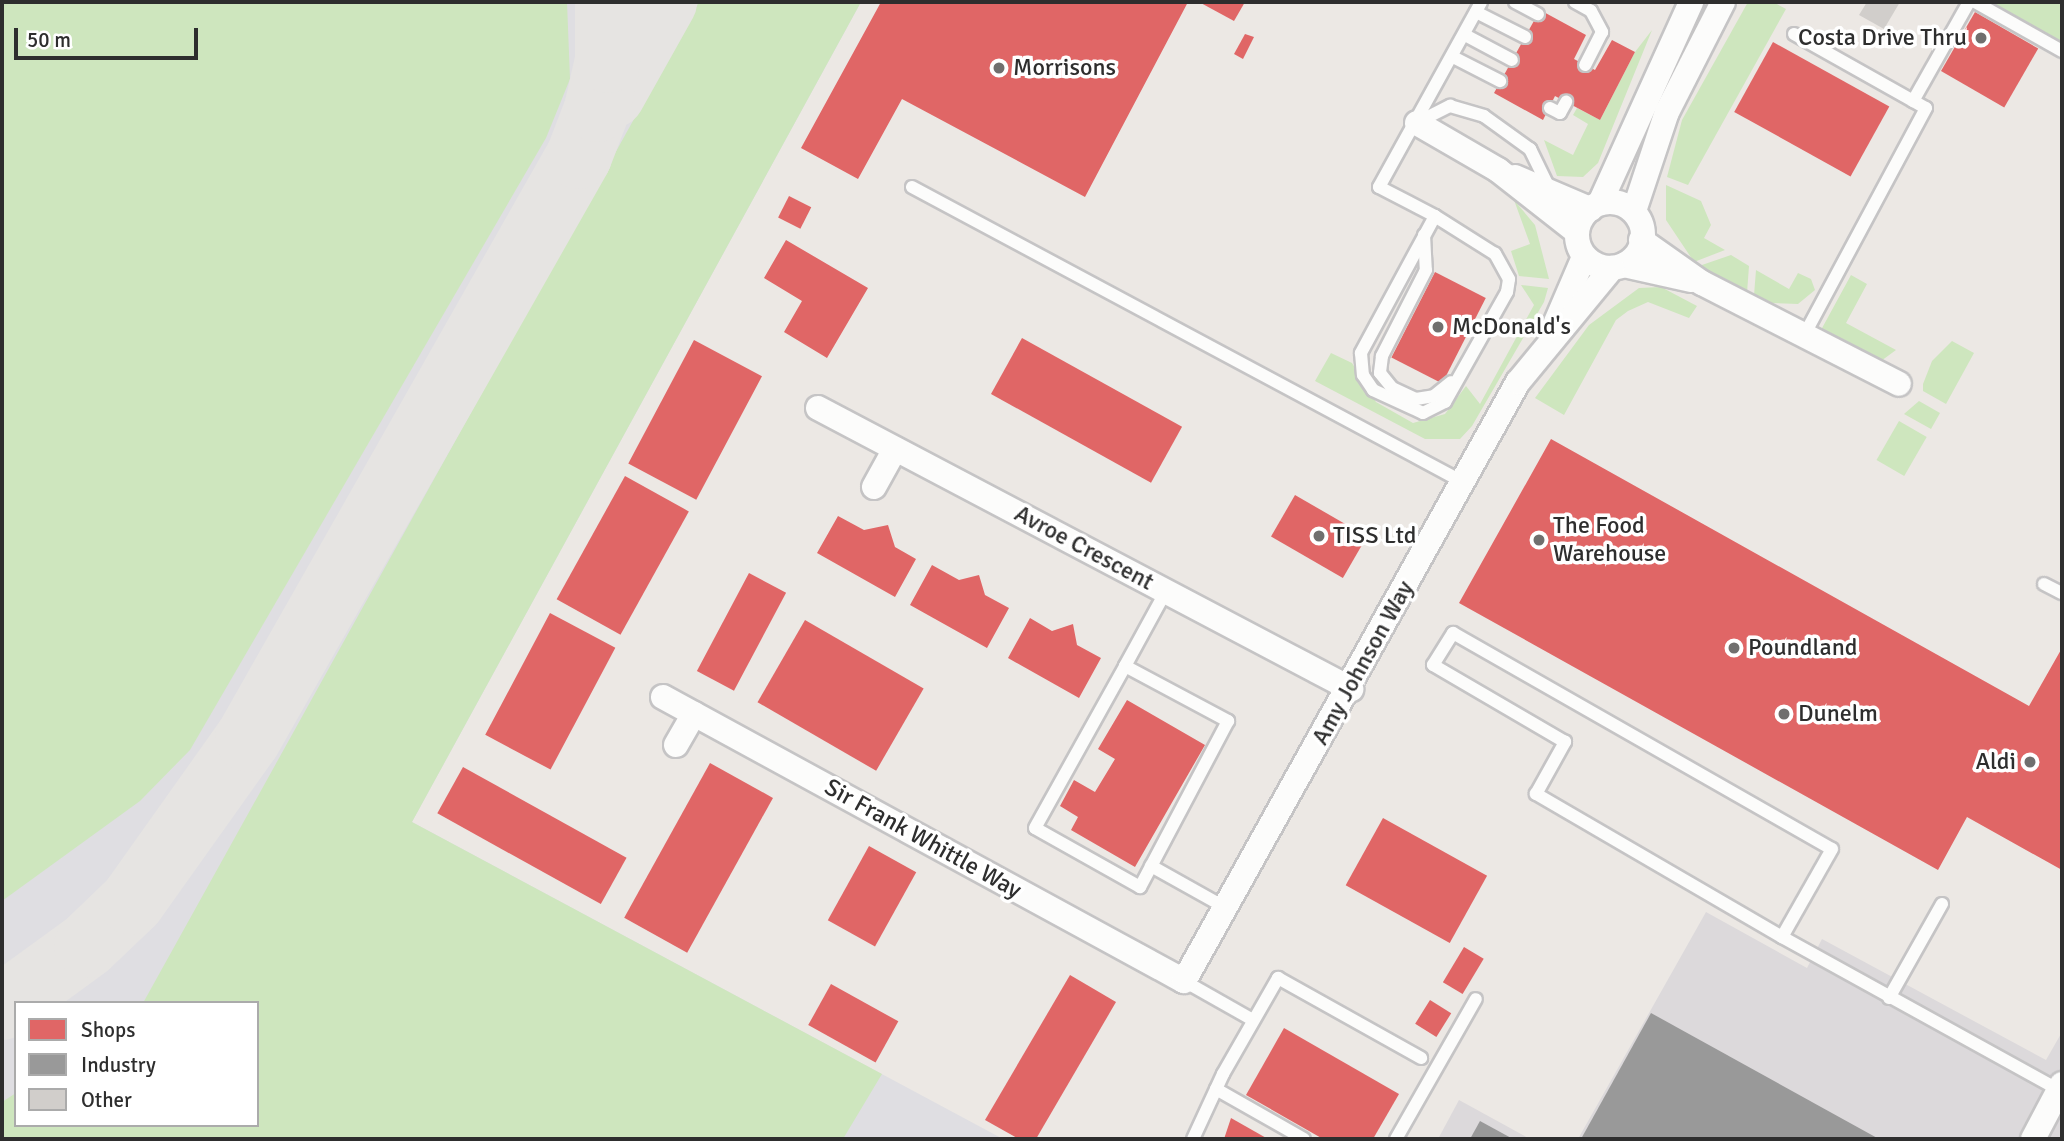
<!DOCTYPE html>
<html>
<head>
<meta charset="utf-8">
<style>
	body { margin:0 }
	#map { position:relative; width:2064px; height:1141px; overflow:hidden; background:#ece8e4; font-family:Signika,sans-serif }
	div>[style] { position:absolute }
	.industrial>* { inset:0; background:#dcd9db }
	.airport>* { inset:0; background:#dfdee2 }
	.green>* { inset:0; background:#cee6be; transform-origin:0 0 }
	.shops>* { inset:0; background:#e06666; transform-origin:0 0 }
	.industry>* { inset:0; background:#999 }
	.taxiway>* { height:66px; margin:-33px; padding:0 33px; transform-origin:33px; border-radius:33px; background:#e6e4e2 }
	.building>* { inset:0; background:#d1cecb }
	.roads { filter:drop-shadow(2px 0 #c5c4c5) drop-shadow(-2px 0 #c5c4c5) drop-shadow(0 2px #c5c4c5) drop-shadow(0 -2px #c5c4c5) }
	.lane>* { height:12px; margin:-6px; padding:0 6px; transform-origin:6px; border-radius:6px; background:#fcfcfb }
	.street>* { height:24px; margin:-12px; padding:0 12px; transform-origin:12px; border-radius:12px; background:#fcfcfb }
	.street>.ring { margin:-12px; padding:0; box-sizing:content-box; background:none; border:24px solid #fcfcfb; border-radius:50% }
	.dots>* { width:19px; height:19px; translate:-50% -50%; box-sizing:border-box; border:4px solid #fff; border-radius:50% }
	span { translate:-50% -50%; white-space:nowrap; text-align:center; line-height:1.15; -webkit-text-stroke:7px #fff; paint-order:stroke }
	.poi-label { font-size:24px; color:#2e2e2e }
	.right { translate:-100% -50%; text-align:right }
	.left { translate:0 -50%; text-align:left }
	.street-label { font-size:24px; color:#2e2e2e }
	.frame { position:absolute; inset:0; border:4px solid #2e2e2e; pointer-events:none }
	.legend { position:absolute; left:14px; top:1001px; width:245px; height:126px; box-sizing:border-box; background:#fff; border:2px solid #ababab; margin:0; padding:9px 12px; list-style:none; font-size:21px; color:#2e2e2e }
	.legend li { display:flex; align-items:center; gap:14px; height:35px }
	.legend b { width:35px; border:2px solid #ababab }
	.scale { position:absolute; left:14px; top:28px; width:184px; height:32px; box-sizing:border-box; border:4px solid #2e2e2e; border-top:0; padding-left:9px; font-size:21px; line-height:24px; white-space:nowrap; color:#2e2e2e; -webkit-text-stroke:5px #fff; paint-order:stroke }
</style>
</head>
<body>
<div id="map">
	<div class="industrial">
		<div style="clip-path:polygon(1706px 912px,1807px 968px,1822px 939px,2046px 1060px,2062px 1032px,2062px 1139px,1578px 1139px)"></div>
		<div style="clip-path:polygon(1459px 1100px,1530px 1139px,1438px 1139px)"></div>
	</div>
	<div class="airport">
		<div style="clip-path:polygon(evenodd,2px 2px,861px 2px,412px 822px,1003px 1139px,2px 1139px,2px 2px,16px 1003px,257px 1003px,257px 1125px,16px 1125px,16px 1003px)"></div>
	</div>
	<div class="green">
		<div style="clip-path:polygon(2px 2px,567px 2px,570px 79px,546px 138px,190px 750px,140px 801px,2px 901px)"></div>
		<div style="clip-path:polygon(699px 2px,861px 2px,412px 822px,882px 1074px,843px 1139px,2px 1139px,2px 1102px,16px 1093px,16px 1125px,257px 1125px,257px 1003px,143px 1003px)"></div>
		<div style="clip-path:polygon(1748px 2px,1773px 2px,1786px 9px,1688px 185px,1667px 177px,1682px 120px)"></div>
		<div style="clip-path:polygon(1987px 2px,2062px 2px,2062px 45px)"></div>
		<div style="clip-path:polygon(1652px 30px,1598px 163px,1583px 177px,1557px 176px,1544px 140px,1573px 155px,1588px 124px,1573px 115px,1577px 108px,1600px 120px,1635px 52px)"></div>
		<div style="clip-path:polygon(1666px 185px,1701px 201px,1711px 225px,1704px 238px,1725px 250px,1694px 262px,1666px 220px)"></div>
		<div style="clip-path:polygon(1514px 200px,1535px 225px,1549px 279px,1519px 276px,1511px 251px,1530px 244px)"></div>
		<div style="clip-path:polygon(1731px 255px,1749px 266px,1747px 293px,1699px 266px)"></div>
		<div style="clip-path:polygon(1756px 270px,1789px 289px,1798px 273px,1811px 279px,1815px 290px,1798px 304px,1770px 303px,1754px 295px)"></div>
		<div style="clip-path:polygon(1851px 275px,1867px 284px,1846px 323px,1896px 350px,1881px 361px,1821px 330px)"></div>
		<div style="clip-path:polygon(1521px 285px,1548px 288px,1544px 302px,1472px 426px,1460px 439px,1425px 439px,1315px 381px,1331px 353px,1352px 363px,1376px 402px,1413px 423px,1445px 414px,1466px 386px,1480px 404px,1534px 305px)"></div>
		<div style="clip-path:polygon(1661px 287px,1697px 306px,1689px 318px,1648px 302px,1628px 311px,1616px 320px,1564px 415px,1535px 398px,1589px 325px,1639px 288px)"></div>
		<div style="clip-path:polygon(1952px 341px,1974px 353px,1946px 404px,1923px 391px,1923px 384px,1932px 361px)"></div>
		<div style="clip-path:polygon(1919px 401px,1940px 413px,1931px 429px,1904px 414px)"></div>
		<div style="left:1899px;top:421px;width:32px;height:45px;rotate:30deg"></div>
	</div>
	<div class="shops">
		<div style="clip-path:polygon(881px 2px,1188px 2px,1085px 197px,902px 99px,858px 179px,801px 148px)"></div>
		<div style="clip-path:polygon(1199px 2px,1245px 2px,1234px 21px)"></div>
		<div style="clip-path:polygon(1540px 10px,1586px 35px,1574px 59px,1595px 70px,1612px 40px,1635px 52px,1600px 120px,1555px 96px,1543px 120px,1494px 93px)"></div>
		<div style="left:1975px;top:12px;width:73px;height:68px;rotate:30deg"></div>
		<div style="clip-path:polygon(1245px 34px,1254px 37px,1243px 59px,1234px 54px)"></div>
		<div style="left:1773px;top:42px;width:133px;height:80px;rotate:29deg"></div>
		<div style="left:789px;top:196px;width:25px;height:24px;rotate:27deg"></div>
		<div style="clip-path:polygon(786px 240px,868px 288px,827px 358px,784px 332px,802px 301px,764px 278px)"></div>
		<div style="left:1435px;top:272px;width:57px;height:96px;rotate:27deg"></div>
		<div style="left:1022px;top:338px;width:183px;height:64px;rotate:29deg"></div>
		<div style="left:694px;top:340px;width:77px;height:140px;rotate:28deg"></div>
		<div style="clip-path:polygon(1551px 439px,2029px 706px,2062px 648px,2062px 870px,1967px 817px,1938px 870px,1459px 603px)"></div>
		<div style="left:625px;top:476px;width:73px;height:141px;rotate:29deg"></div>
		<div style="left:1295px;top:495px;width:83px;height:48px;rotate:30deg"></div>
		<div style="clip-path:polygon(838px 516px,864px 530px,888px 525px,895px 547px,916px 559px,895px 597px,817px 553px)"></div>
		<div style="clip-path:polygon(932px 565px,959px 580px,979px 575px,985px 595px,1009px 608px,987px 648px,910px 605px)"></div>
		<div style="left:749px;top:573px;width:42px;height:111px;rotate:28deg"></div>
		<div style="left:550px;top:613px;width:74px;height:138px;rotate:28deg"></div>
		<div style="clip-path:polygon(1030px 618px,1052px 631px,1073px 624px,1077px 645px,1101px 658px,1079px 698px,1008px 658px)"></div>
		<div style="left:805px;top:620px;width:137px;height:95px;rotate:30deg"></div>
		<div style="clip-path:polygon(1127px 700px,1205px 745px,1135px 867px,1071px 830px,1078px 817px,1060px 806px,1074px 780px,1095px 792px,1115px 759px,1098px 749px)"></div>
		<div style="left:710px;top:763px;width:72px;height:177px;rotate:29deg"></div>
		<div style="left:463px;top:767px;width:187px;height:53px;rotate:29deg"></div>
		<div style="left:1383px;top:818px;width:119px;height:77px;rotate:29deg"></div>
		<div style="left:869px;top:846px;width:54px;height:85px;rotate:29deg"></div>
		<div style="left:1464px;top:947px;width:23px;height:41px;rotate:31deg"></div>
		<div style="clip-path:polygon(1070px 975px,1116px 1002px,1036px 1139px,1019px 1139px,985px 1120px)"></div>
		<div style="left:831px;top:984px;width:77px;height:47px;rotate:29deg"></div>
		<div style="left:1430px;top:1000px;width:25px;height:28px;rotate:32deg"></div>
		<div style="clip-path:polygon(1284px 1028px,1399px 1094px,1373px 1139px,1323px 1139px,1246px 1095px)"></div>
		<div style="clip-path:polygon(1231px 1118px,1268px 1139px,1224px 1139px)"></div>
	</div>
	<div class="industry">
		<div style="clip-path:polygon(1651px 1013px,1879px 1139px,1581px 1139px)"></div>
		<div style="clip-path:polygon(1480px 1121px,1513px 1139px,1470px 1139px)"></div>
	</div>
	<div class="taxiway">
		<div style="left:612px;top:95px;width:107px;rotate:-60.8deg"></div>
		<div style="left:2px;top:1007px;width:105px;rotate:-36.1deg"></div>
		<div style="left:87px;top:945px;width:62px;rotate:-43.7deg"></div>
		<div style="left:132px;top:902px;width:200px;rotate:-54.6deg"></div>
		<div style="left:248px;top:739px;width:670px;rotate:-60.41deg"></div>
		<div style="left:579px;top:156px;width:50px;rotate:-69deg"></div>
		<div style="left:597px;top:109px;width:50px;rotate:-77.3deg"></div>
		<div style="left:608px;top:60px;width:58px;rotate:-90deg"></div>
	</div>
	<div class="building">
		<div style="clip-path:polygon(1867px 2px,1900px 2px,1884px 29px,1859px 15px)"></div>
	</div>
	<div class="roads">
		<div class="lane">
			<div style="left:1515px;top:2px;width:26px;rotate:28deg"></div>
			<div style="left:1575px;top:2px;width:18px;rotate:29deg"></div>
			<div style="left:1591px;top:11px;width:24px;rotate:62deg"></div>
			<div style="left:1602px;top:32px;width:37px;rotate:117deg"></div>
			<div style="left:1975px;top:2px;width:100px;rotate:29.4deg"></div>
			<div style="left:1476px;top:12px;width:55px;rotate:27deg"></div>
			<div style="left:1794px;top:34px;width:151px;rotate:29.3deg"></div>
			<div style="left:1926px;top:108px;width:259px;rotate:118.2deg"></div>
			<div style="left:1465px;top:35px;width:53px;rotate:28deg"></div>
			<div style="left:1453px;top:57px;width:53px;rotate:27.1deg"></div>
			<div style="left:1913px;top:101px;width:114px;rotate:-60.5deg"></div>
			<div style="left:1550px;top:108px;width:11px;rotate:27deg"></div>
			<div style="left:1560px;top:113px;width:13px;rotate:-61deg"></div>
			<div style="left:1420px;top:121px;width:34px;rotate:-27deg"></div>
			<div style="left:1450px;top:106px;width:35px;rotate:16deg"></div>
			<div style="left:1484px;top:116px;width:57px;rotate:35.7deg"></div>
			<div style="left:1530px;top:149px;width:43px;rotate:64deg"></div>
			<div style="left:912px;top:187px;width:623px;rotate:28.17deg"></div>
			<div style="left:1435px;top:216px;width:156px;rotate:118.4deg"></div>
			<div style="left:1361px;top:353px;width:22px;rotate:85deg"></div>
			<div style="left:1363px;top:375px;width:18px;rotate:56deg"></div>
			<div style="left:1373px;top:390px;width:55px;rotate:24.7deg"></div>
			<div style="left:1423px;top:413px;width:25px;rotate:-27deg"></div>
			<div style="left:1445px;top:402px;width:126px;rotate:-60.6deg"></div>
			<div style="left:1507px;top:292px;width:13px;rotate:-81deg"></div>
			<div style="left:1509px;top:279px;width:29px;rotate:-119deg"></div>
			<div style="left:1495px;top:254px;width:71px;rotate:-147.7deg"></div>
			<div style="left:1435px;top:216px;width:63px;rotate:-152.6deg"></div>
			<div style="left:1379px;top:187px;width:211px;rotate:-61.1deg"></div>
			<div style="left:1424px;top:235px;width:35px;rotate:87deg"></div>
			<div style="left:1426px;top:270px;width:97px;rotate:117.1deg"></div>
			<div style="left:1382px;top:356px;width:17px;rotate:97deg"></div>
			<div style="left:1380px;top:373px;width:19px;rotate:51deg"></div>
			<div style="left:1392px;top:388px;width:26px;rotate:25deg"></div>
			<div style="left:1416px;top:399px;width:18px;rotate:-9deg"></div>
			<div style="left:1434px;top:396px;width:22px;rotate:-39deg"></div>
			<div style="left:2044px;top:584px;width:20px;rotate:27deg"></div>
			<div style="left:1125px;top:666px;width:117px;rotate:28.1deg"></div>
			<div style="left:1228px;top:721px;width:188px;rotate:117.9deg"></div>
			<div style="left:1140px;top:887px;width:120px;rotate:-150.7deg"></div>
			<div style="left:1035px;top:828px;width:185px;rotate:-60.9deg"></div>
			<div style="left:1125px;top:666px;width:85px;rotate:-61.3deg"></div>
			<div style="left:1151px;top:866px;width:86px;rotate:29.2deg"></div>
			<div style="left:1782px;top:937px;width:285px;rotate:-149.8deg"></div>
			<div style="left:1536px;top:794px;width:60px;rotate:-60.9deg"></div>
			<div style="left:1565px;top:742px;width:153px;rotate:-149.7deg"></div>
			<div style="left:1433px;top:665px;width:38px;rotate:-58deg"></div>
			<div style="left:1453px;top:633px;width:436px;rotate:29.7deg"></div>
			<div style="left:1832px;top:849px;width:101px;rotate:119.6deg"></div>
			<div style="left:1782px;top:937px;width:316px;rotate:28.9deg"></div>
			<div style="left:1184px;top:981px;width:79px;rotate:29.5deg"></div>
			<div style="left:1889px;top:998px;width:108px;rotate:-60.6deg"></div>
			<div style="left:1216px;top:1089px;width:101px;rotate:29.6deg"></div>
			<div style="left:1193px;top:1139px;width:72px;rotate:-65.2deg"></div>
			<div style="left:1223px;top:1074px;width:111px;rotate:-60.2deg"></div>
			<div style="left:1278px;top:978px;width:164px;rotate:29.2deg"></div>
			<div style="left:1396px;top:1139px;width:161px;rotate:-60.3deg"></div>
		</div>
		<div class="street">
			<div style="left:1417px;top:123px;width:94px;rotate:30.1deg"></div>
			<div style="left:1498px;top:170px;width:100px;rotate:38.1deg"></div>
			<div style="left:1515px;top:177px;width:82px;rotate:23.1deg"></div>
			<div class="ring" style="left:1577px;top:202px;width:42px;height:42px"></div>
			<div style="left:1600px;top:203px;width:221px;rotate:-65.6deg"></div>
			<div style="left:1634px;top:211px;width:104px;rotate:-71.6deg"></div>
			<div style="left:1667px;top:112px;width:123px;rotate:-63deg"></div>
			<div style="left:1641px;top:240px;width:75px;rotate:35.2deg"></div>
			<div style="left:1702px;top:283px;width:221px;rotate:27.1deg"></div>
			<div style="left:1624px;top:265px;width:69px;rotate:12.6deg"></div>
			<div style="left:1556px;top:322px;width:71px;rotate:-66.7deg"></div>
			<div style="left:818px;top:408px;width:603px;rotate:27.8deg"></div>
			<div style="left:874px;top:487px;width:43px;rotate:-61.1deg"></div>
			<div style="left:663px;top:697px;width:593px;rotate:28.6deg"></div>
			<div style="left:1184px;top:981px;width:686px;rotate:-60.86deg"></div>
			<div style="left:1518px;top:382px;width:148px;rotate:-50.5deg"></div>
			<div style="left:676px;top:745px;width:36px;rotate:-60deg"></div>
			<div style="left:2033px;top:1139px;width:62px;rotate:-62.2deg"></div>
		</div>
	</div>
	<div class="dots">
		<div style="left:1981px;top:38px;background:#706f6e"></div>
		<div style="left:999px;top:68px;background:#706f6e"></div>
		<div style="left:1438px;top:327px;background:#706f6e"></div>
		<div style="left:1319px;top:536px;background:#706f6e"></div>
		<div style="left:1539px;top:540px;background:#706f6e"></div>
		<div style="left:1734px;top:648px;background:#706f6e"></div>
		<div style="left:1784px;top:714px;background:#706f6e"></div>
		<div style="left:2030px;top:762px;background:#706f6e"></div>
	</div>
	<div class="poi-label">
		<span class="right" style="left:1967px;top:38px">Costa Drive Thru</span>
		<span class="left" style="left:1013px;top:68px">Morrisons</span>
		<span class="left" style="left:1452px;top:327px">McDonald's</span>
		<span class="left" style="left:1553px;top:540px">The Food<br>Warehouse</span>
		<span class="left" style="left:1333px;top:536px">TISS Ltd</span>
		<span class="left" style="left:1748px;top:648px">Poundland</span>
		<span class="left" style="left:1798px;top:714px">Dunelm</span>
		<span class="right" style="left:2016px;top:762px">Aldi</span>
	</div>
	<div class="street-label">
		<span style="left:1084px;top:548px;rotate:28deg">Avroe Crescent</span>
		<span style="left:1363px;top:663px;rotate:-61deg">Amy Johnson Way</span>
		<span style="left:923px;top:839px;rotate:29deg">Sir Frank Whittle Way</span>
	</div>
	<div class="frame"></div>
	<ul class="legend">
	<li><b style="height:19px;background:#e06666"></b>Shops</li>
	<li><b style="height:19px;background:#999"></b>Industry</li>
	<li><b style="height:19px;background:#d1cecb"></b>Other</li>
	</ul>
	<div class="scale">50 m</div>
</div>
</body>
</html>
